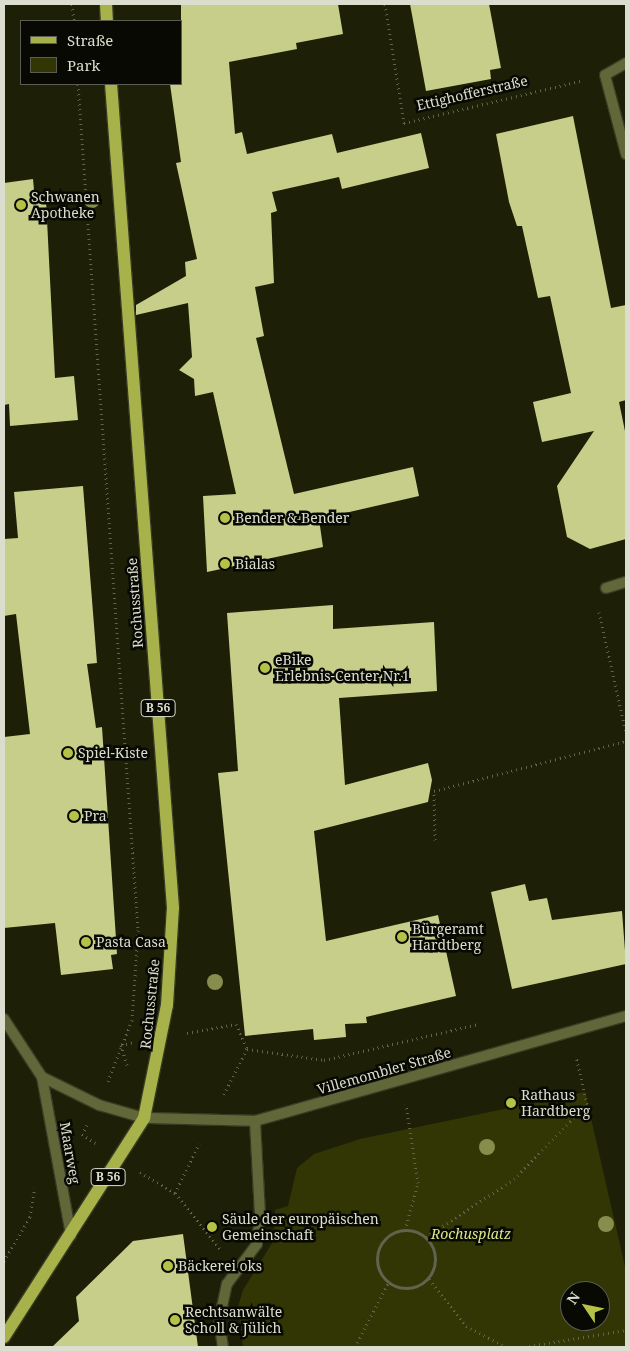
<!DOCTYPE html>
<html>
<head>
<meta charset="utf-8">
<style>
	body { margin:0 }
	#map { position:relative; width:630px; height:1351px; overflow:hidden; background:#1d2007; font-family:"Noto Serif",serif }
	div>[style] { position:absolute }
	.green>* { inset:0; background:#323604 }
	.building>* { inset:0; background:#c6ce8a }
	.path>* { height:3px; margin-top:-1.5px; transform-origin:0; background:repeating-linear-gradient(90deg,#60634d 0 1px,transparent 0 5px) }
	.path>.ring { margin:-1.5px; padding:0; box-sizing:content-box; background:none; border:3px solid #60634d; border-radius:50% }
	.roads { filter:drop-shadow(1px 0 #383b23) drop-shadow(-1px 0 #383b23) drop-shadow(0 1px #383b23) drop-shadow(0 -1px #383b23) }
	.service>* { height:10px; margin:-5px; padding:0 5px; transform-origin:5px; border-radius:5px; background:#626739 }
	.minor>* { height:10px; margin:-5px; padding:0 5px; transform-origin:5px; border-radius:5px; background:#626739 }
	.tertiary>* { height:10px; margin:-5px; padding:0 5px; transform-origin:5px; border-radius:5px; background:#626739 }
	.primary>* { height:12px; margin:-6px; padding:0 6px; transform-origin:6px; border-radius:6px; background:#a8b24b }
	.trees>* { width:16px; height:16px; margin:-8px; border-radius:50%; background:#868d4d }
	.dots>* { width:14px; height:14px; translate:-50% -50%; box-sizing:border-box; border:2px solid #080902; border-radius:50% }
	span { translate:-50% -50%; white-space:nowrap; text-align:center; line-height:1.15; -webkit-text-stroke:5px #080902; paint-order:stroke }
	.shield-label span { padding:1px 4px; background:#080902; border:1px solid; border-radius:4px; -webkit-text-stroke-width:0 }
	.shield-label { font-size:12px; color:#dbdece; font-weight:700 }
	.street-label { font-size:14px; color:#dbdece }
	.poi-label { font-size:14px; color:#dbdece }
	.left { translate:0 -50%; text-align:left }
	.park-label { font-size:14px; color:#dce787; font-style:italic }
	.frame { position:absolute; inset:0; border:5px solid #dbdece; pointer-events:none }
	.legend { position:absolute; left:20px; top:20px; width:162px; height:65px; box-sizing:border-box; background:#080902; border:1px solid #5c5e54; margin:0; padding:6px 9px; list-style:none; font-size:15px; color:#dbdece }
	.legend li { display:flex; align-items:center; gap:10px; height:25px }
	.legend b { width:25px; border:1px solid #5c5e54 }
	.north { position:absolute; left:560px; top:1281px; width:50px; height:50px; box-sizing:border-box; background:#080902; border:1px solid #5c5e54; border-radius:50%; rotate:304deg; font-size:14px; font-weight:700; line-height:20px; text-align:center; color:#dbdece }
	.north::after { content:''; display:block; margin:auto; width:18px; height:22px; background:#b6c148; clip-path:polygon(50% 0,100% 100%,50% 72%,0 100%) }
</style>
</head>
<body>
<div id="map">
	<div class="green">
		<div style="clip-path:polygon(evenodd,585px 1092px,626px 1271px,626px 1347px,243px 1347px,238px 1307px,243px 1290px,274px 1240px,275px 1210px,288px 1206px,297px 1168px,314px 1154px,360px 1139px,585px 1092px,570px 1291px,600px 1291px,600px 1321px,570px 1321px,570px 1291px)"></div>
	</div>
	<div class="building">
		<div style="clip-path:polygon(181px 4px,338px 4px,343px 34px,296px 43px,297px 49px,229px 62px,235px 134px,242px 132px,247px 154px,332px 134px,337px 153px,421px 133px,429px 168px,342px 189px,339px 177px,272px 192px,277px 211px,271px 213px,274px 283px,255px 287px,264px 336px,256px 338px,294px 494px,413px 467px,419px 496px,319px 519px,323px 547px,207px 572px,203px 496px,236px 494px,213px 392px,195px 396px,194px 379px,179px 370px,192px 357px,188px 303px,136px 315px,136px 305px,186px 276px,185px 262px,197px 259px,176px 163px,181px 162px,170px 84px,181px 84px)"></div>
		<div style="clip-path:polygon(410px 4px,489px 4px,501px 68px,490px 70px,491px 79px,426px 91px)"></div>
		<div style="clip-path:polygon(573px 116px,611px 308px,626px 305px,626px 400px,619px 402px,626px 436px,626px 539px,590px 549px,567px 537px,557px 486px,594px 431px,542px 442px,533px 402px,571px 393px,550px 296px,538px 298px,522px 226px,517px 226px,509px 202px,496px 134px)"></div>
		<div style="clip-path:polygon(33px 179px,35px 201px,46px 200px,55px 378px,74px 376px,78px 420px,10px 426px,9px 404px,4px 405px,4px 183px)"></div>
		<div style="clip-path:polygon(83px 486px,97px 663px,87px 664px,96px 728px,102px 727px,117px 954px,111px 955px,113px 969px,61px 975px,55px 923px,4px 928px,4px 737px,30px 734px,16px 614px,4px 616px,4px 539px,18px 538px,14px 492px)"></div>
		<div style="clip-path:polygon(333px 605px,333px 629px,434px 622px,437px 691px,339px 698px,345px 785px,428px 763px,432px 780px,428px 802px,314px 831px,326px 941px,438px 915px,456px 996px,366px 1017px,367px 1023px,345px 1024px,346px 1037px,314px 1040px,313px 1029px,245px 1036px,218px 773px,238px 771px,227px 613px)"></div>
		<div style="clip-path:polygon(525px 884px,529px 901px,547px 898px,552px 920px,622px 911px,626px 964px,512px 989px,491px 892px)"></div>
		<div style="clip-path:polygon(183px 1234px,198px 1347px,52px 1347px,79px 1321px,76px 1297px,133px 1241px)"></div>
	</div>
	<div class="path">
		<div style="left:72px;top:4px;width:17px;rotate:83deg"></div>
		<div style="left:385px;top:4px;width:121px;rotate:80.9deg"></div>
		<div style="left:404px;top:123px;width:181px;rotate:-13.4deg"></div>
		<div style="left:78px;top:84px;width:848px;rotate:85.94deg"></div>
		<div style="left:138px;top:930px;width:90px;rotate:93.8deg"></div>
		<div style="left:132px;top:1020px;width:66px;rotate:111.5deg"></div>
		<div style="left:599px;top:612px;width:124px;rotate:77.4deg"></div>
		<div style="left:435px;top:840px;width:49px;rotate:-91.2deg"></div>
		<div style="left:434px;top:791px;width:198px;rotate:-14.6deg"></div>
		<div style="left:187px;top:1033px;width:50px;rotate:-10.4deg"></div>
		<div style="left:236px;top:1024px;width:27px;rotate:66deg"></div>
		<div style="left:247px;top:1049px;width:53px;rotate:117.1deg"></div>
		<div style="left:247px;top:1049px;width:78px;rotate:8.1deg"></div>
		<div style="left:324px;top:1060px;width:159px;rotate:-13.1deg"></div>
		<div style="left:127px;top:1065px;width:21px;rotate:-107deg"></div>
		<div style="left:121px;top:1045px;width:13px;rotate:-13deg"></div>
		<div style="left:87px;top:1125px;width:10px;rotate:119deg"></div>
		<div style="left:82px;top:1134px;width:18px;rotate:34deg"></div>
		<div style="left:140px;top:1172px;width:41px;rotate:31deg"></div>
		<div style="left:175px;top:1193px;width:73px;rotate:51.1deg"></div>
		<div style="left:175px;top:1193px;width:55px;rotate:-63.9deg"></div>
		<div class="ring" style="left:377px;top:1230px;width:55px;height:55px"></div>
		<div style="left:405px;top:1230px;width:49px;rotate:-74.5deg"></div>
		<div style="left:418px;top:1183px;width:80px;rotate:-98.6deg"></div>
		<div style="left:426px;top:1237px;width:105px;rotate:-33.4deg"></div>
		<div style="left:514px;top:1179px;width:105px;rotate:-45.8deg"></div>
		<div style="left:587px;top:1104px;width:49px;rotate:-102.9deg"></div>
		<div style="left:4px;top:1261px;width:51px;rotate:-59.4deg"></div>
		<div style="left:30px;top:1217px;width:30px;rotate:-81deg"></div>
		<div style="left:429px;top:1279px;width:60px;rotate:51.8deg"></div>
		<div style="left:466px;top:1326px;width:45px;rotate:27.7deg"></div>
		<div style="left:355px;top:1347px;width:72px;rotate:-62.7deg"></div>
		<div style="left:524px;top:1347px;width:103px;rotate:-9.5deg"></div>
	</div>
	<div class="roads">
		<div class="service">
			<div style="left:606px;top:588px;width:21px;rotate:-17deg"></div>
		</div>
		<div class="minor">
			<div style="left:626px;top:63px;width:24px;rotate:150deg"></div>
			<div style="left:605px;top:75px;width:82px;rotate:75.1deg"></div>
			<div style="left:4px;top:1019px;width:69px;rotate:56.8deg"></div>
			<div style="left:42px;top:1077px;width:161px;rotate:79.6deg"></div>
			<div style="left:42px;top:1077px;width:64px;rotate:26.2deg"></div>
			<div style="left:99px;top:1105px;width:47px;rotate:16.1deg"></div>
			<div style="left:223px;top:1347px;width:26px;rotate:-99deg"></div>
			<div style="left:219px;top:1321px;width:38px;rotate:-78deg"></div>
			<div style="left:227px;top:1284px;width:50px;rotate:-53.1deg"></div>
			<div style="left:257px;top:1244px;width:30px;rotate:-84deg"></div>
			<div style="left:260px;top:1214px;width:93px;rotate:-93.1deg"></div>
		</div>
		<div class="tertiary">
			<div style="left:144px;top:1118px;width:111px;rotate:1.5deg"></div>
			<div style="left:255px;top:1121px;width:386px;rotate:-15.8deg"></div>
		</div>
		<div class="primary">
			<div style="left:106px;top:4px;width:17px;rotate:87deg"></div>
			<div style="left:4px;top:1337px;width:260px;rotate:-57.4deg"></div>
			<div style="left:144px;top:1118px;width:115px;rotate:-78.5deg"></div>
			<div style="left:167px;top:1005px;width:97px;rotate:-86.5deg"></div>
			<div style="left:173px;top:908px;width:826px;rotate:-94.3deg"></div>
		</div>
	</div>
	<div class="trees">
		<div style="left:92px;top:200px"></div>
		<div style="left:215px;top:982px"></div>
		<div style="left:487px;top:1147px"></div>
		<div style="left:606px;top:1224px"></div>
	</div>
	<div class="dots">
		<div style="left:21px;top:205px;background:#b6c148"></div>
		<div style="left:225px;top:518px;background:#b6c148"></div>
		<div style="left:225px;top:564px;background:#b6c148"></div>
		<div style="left:265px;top:668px;background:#b6c148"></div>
		<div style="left:68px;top:753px;background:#b6c148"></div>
		<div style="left:74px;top:816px;background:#b6c148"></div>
		<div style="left:402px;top:937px;background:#b6c148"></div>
		<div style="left:86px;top:942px;background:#b6c148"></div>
		<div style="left:511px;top:1103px;background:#b6c148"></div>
		<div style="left:212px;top:1227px;background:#b6c148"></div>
		<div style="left:168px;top:1266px;background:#b6c148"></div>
		<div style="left:175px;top:1320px;background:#b6c148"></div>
	</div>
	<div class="shield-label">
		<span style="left:158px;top:708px">B 56</span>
		<span style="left:108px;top:1177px">B 56</span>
	</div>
	<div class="street-label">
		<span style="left:472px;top:93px;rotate:-13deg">Ettighofferstraße</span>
		<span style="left:135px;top:603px;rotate:-94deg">Rochusstraße</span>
		<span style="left:150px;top:1004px;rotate:-84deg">Rochusstraße</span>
		<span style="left:384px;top:1071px;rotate:-16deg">Villemombler Straße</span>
		<span style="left:70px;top:1153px;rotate:80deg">Maarweg</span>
	</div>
	<div class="poi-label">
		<span class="left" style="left:31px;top:205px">Schwanen<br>Apotheke</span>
		<span class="left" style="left:235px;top:518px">Bender &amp; Bender</span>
		<span class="left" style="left:235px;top:564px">Bialas</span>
		<span class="left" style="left:275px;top:668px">eBike<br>Erlebnis-Center Nr.1</span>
		<span class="left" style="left:78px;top:753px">Spiel-Kiste</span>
		<span class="left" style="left:84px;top:816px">Pra</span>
		<span class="left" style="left:412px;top:937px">Bürgeramt<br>Hardtberg</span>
		<span class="left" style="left:96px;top:942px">Pasta Casa</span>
		<span class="left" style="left:521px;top:1103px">Rathaus<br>Hardtberg</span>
		<span class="left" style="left:222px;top:1227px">Säule der europäischen<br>Gemeinschaft</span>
		<span class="left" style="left:178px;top:1266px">Bäckerei oks</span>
		<span class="left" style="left:185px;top:1320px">Rechtsanwälte<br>Scholl &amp; Jülich</span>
	</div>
	<div class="park-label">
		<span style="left:471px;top:1234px">Rochusplatz</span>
	</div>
	<div class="frame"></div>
	<ul class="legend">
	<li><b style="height:6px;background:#a8b24b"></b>Straße</li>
	<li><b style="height:14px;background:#323604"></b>Park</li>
	</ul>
	<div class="north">N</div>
</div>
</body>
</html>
